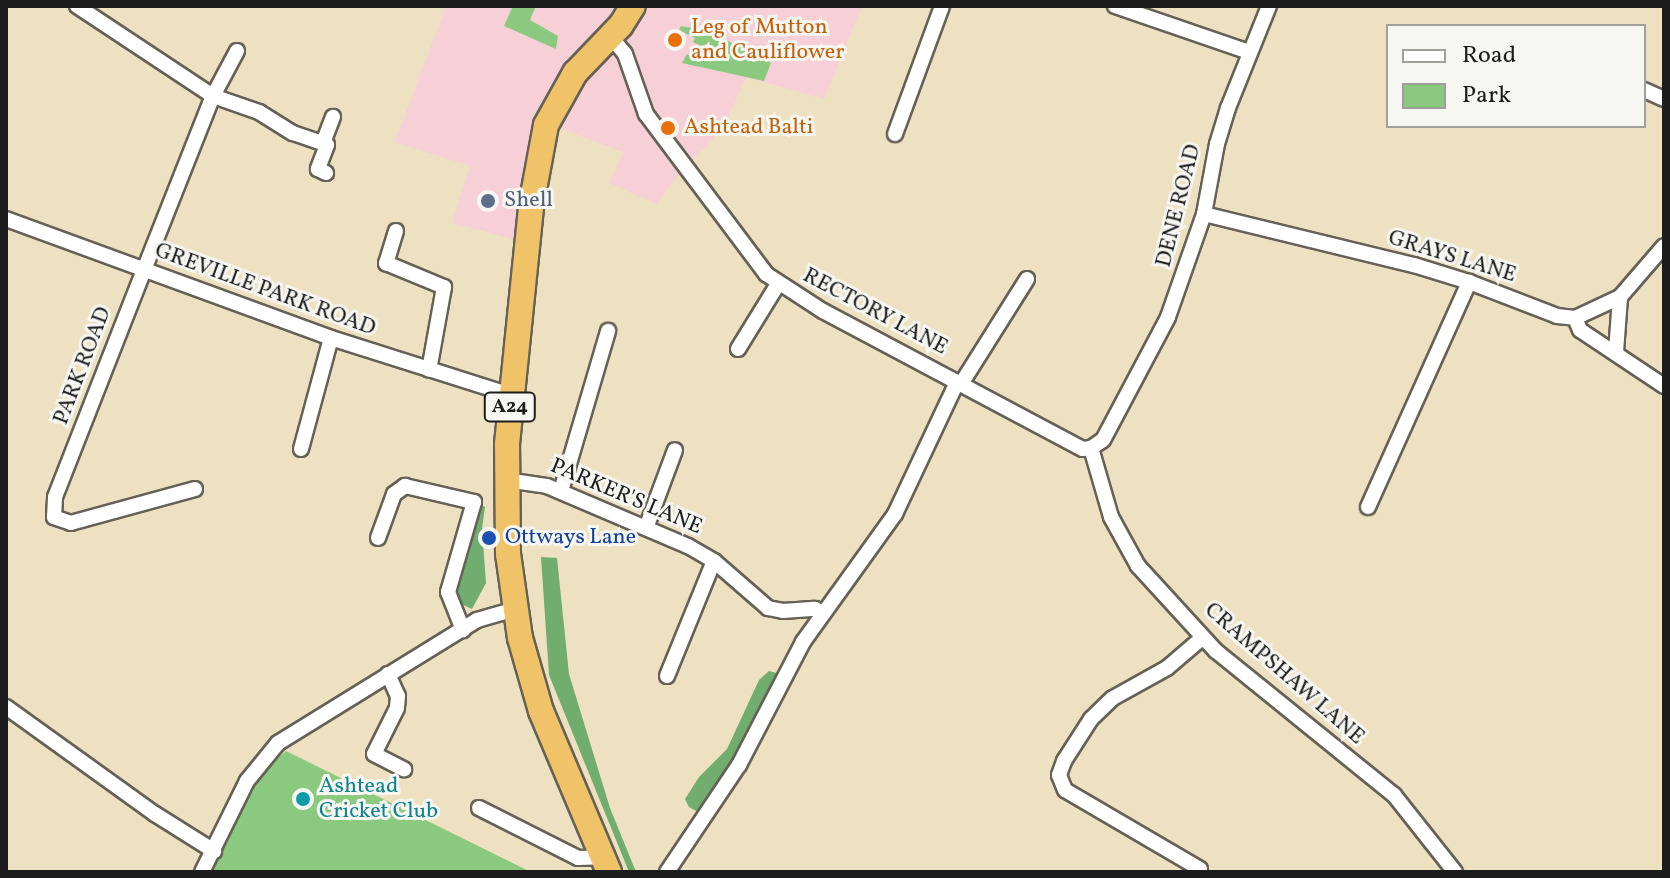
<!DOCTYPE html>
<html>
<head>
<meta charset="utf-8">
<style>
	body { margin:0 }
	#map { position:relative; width:1670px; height:878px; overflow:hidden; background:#ede1c1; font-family:Vollkorn,serif }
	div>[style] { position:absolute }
	.built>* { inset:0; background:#f6cfd7 }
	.green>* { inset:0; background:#8bc97f }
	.forest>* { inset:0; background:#70ad6e }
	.roads { filter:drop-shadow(2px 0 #656156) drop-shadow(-2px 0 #656156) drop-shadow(0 2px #656156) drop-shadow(0 -2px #656156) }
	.minor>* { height:14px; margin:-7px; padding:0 7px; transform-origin:7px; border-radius:7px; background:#fff }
	.trunk>* { height:24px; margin:-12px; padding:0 12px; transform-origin:12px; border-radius:12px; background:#f0c369 }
	.dots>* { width:22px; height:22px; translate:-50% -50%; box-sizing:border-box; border:4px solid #f6f6f2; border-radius:50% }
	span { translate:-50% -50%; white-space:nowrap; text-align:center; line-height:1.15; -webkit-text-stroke:6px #f6f6f2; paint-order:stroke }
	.shield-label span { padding:2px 6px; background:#f6f6f2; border:2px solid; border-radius:6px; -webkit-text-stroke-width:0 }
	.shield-label { font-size:20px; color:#1c1c1c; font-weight:700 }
	.food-label { font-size:22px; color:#c56008 }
	.left { translate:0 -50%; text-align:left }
	.service-label { font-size:22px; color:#4e5e75 }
	.street-label { font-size:22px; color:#1c1c1c }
	.transit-label { font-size:22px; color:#164399 }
	.culture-label { font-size:22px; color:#0d838f }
	.frame { position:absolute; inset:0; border:8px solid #1c1c1c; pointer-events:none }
	.legend { position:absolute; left:1386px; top:24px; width:260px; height:104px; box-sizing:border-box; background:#f6f6f2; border:2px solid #9f9f9c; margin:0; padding:10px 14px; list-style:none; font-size:24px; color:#1c1c1c }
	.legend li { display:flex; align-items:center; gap:16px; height:40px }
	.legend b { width:40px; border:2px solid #9f9f9c }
</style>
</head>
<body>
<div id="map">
	<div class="built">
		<div style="clip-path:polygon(446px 6px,862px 6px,824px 99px,746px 77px,723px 129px,680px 173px,656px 204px,610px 183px,623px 152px,554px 126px,520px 246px,510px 238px,452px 223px,470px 166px,395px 142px)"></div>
	</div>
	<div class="green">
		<div style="clip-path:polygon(513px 6px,536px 6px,530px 20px,558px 36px,556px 49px,504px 26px)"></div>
		<div style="clip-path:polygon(681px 26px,709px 31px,771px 63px,764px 81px,682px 63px,687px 54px,696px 59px,703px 47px,693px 42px,695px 38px,679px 30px)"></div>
		<div style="clip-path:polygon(286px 751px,531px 872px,210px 872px,264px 770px)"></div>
	</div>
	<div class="forest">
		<div style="clip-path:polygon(480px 504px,485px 507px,482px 529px,486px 583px,472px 609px,459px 603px,453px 592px)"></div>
		<div style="clip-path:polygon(541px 557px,557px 558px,569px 674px,610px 808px,636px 872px,629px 872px,549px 675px)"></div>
		<div style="clip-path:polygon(769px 671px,780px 674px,742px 749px,708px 803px,698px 812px,689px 807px,685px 799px,699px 777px,727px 749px,759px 680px)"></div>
	</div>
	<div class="roads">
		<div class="minor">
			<div style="left:77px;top:6px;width:163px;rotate:33.5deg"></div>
			<div style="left:213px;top:96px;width:49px;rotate:19.2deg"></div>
			<div style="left:259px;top:112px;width:40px;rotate:32deg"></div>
			<div style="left:293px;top:133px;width:36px;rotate:19deg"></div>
			<div style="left:327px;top:145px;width:26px;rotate:111deg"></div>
			<div style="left:318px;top:169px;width:9px;rotate:27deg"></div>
			<div style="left:1115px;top:6px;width:142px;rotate:18.9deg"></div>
			<div style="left:610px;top:36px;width:23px;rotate:50deg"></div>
			<div style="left:625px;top:54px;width:64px;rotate:70.7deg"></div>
			<div style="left:646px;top:114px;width:200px;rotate:53.1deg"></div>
			<div style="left:766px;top:274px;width:68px;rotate:33deg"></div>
			<div style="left:823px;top:311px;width:294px;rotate:28deg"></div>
			<div style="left:1083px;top:449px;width:8px;rotate:-7deg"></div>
			<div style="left:1644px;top:90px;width:22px;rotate:24deg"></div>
			<div style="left:895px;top:134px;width:136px;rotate:-69.8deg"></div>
			<div style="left:323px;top:143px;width:28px;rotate:-69deg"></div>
			<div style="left:1204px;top:214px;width:216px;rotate:13.7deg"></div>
			<div style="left:1414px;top:265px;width:58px;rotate:17.2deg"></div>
			<div style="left:1469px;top:282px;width:94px;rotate:21.1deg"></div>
			<div style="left:1557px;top:316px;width:18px;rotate:6deg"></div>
			<div style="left:6px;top:219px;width:346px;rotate:20.1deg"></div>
			<div style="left:331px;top:338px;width:189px;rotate:17.6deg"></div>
			<div style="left:396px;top:231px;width:34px;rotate:107deg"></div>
			<div style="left:386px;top:263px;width:63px;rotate:22.5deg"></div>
			<div style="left:444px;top:287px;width:84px;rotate:100.2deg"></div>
			<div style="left:1575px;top:318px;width:50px;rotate:-25deg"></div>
			<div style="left:1620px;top:297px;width:67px;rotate:-49.2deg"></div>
			<div style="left:1575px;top:318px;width:13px;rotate:67deg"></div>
			<div style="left:1580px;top:330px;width:101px;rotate:33.7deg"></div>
			<div style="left:738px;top:349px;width:76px;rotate:-58.4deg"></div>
			<div style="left:1616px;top:352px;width:55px;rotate:-85.8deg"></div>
			<div style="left:961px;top:384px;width:124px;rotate:-57.8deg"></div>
			<div style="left:1091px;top:448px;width:72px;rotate:73.8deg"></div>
			<div style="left:1111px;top:517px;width:56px;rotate:61.1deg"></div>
			<div style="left:1138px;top:566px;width:115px;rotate:47.5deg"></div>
			<div style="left:1216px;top:651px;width:229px;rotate:39deg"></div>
			<div style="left:1394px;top:795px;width:98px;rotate:51.6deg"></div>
			<div style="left:1091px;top:448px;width:14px;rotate:-34deg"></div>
			<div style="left:1103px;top:440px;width:139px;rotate:-62.1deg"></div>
			<div style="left:1168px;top:317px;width:109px;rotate:-70.7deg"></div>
			<div style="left:1204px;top:214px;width:71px;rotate:-79.5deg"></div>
			<div style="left:1217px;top:144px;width:38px;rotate:-73deg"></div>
			<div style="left:1228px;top:108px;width:110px;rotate:-68.1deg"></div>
			<div style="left:301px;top:449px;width:115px;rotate:-74.9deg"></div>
			<div style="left:506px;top:480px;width:41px;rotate:8.3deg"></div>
			<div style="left:547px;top:486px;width:153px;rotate:23.1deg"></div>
			<div style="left:688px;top:546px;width:30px;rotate:30deg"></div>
			<div style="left:714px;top:561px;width:72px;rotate:41deg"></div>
			<div style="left:768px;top:608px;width:15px;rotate:11deg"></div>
			<div style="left:783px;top:611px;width:32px;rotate:-4deg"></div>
			<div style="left:815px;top:609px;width:9px;rotate:27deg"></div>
			<div style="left:195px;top:489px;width:129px;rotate:164.7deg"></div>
			<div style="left:71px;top:523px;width:18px;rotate:-161deg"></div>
			<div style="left:54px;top:517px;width:20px;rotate:-87deg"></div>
			<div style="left:55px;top:497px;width:244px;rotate:-68.6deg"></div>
			<div style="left:144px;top:270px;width:187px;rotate:-68.4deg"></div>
			<div style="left:213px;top:96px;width:51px;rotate:-61.9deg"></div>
			<div style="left:561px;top:491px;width:167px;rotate:-73.6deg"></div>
			<div style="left:1368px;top:507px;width:247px;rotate:-65.8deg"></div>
			<div style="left:646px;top:528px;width:83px;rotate:-69.6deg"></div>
			<div style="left:378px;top:538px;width:47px;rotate:-70deg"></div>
			<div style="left:394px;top:494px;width:14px;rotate:-36deg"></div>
			<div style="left:405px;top:486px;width:71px;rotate:13.1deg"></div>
			<div style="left:474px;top:502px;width:94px;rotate:106.1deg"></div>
			<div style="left:448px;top:592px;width:41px;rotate:68.5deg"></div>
			<div style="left:388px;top:674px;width:24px;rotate:66deg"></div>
			<div style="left:398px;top:696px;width:12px;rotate:95deg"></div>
			<div style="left:397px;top:708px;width:51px;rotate:116.6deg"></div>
			<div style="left:374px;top:754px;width:34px;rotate:27deg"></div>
			<div style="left:667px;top:676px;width:124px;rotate:-67.8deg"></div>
			<div style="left:6px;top:707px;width:183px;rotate:35.7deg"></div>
			<div style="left:155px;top:814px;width:70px;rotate:32.1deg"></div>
			<div style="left:479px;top:808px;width:111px;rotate:26.8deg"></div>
			<div style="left:578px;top:858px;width:24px;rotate:-2deg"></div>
			<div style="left:1200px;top:869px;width:156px;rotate:-149.7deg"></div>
			<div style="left:1065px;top:790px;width:16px;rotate:-112deg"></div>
			<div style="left:1059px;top:775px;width:15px;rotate:-70deg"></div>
			<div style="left:1064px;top:761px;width:50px;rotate:-57.3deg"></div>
			<div style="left:1091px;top:719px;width:30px;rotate:-44deg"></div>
			<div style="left:1113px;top:698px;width:62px;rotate:-29.1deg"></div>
			<div style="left:1167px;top:668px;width:46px;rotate:-40.6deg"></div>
			<div style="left:202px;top:872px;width:102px;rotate:-63.7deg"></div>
			<div style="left:247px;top:781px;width:49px;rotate:-50.8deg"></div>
			<div style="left:278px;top:743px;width:234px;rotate:-31.7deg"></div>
			<div style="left:477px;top:620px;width:40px;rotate:-16deg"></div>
			<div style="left:667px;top:872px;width:129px;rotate:-56.1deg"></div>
			<div style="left:739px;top:765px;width:139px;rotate:-62.5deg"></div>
			<div style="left:803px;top:642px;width:158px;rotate:-54.3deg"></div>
			<div style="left:895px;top:514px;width:146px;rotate:-64.8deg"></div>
		</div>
		<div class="trunk">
			<div style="left:609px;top:872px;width:175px;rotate:-112.9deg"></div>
			<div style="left:541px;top:711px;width:76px;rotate:-106deg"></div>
			<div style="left:520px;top:638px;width:85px;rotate:-98.1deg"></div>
			<div style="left:508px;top:554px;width:110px;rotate:-90.5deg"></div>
			<div style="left:507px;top:444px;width:239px;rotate:-84.2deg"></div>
			<div style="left:531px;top:206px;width:82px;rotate:-79.5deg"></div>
			<div style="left:546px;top:125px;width:60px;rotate:-60.9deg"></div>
			<div style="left:575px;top:73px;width:66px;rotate:-46.2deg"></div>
			<div style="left:621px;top:25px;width:22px;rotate:-58deg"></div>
		</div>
	</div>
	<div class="dots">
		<div style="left:675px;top:40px;background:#e8710a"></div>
		<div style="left:668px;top:128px;background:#e8710a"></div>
		<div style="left:488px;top:201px;background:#5c6f8a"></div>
		<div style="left:489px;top:538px;background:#1a4fb4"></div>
		<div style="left:303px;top:799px;background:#0f9aa8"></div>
	</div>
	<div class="shield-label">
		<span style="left:510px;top:407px">A24</span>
	</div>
	<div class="food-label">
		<span class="left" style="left:691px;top:40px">Leg of Mutton<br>and Cauliflower</span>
		<span class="left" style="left:684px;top:128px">Ashtead Balti</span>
	</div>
	<div class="service-label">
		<span class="left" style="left:504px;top:201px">Shell</span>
	</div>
	<div class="street-label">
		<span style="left:1179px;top:206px;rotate:-76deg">DENE ROAD</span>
		<span style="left:1452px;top:257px;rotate:17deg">GRAYS LANE</span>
		<span style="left:265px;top:290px;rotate:20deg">GREVILLE PARK ROAD</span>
		<span style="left:875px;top:312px;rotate:28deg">RECTORY LANE</span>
		<span style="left:83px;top:366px;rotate:-69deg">PARK ROAD</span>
		<span style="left:626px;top:497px;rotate:23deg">PARKER'S LANE</span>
		<span style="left:1284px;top:674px;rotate:41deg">CRAMPSHAW LANE</span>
	</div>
	<div class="transit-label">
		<span class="left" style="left:505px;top:538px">Ottways Lane</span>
	</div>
	<div class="culture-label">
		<span class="left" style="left:319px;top:799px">Ashtead<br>Cricket Club</span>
	</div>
	<div class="frame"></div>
	<ul class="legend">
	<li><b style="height:10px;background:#fff"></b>Road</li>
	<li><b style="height:22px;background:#8bc97f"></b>Park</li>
	</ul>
</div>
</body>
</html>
